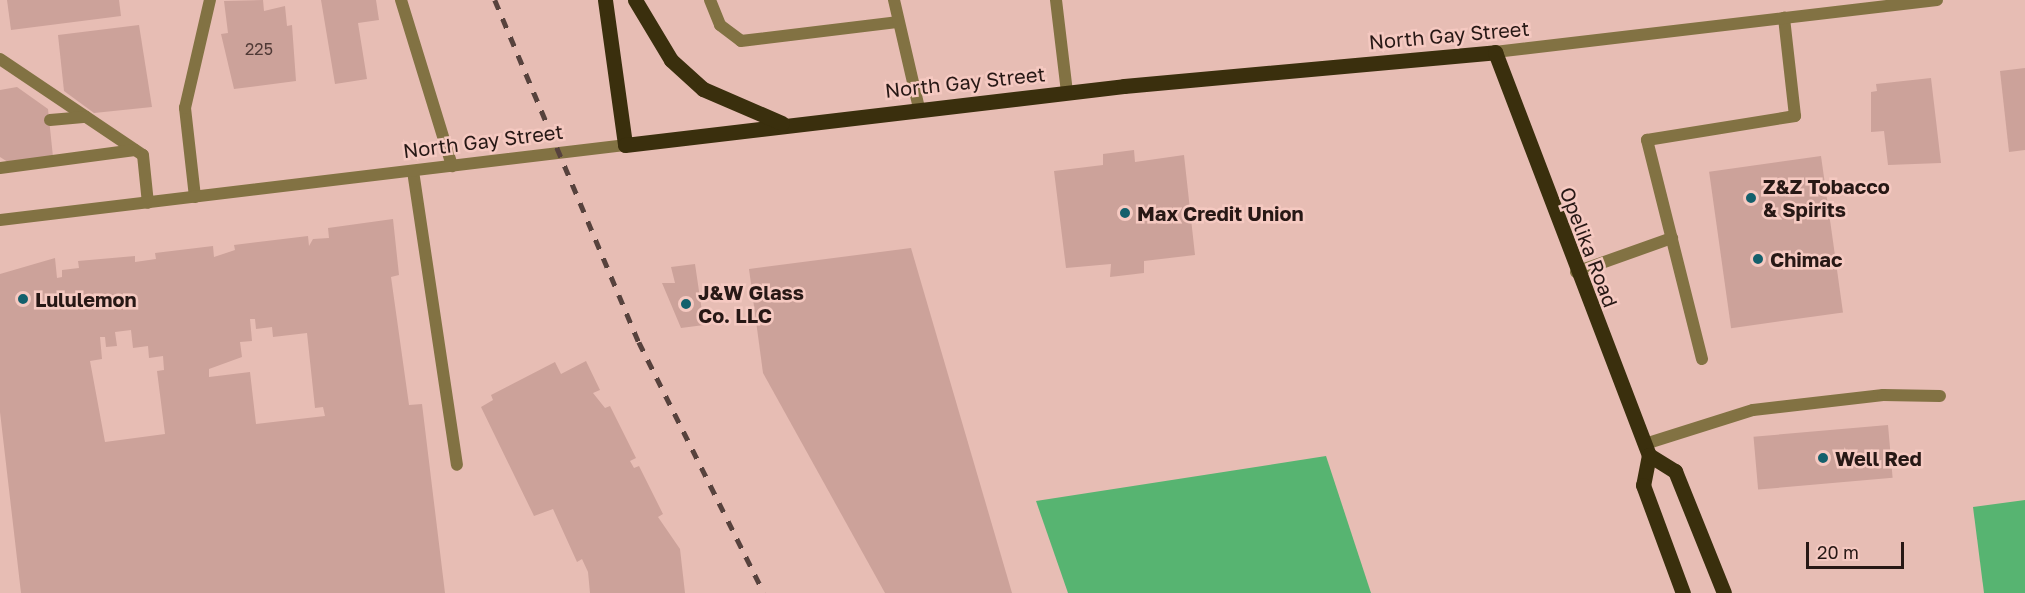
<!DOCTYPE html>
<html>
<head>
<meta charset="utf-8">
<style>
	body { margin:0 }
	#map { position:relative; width:2025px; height:593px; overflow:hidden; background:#e7bdb4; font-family:"Golos Text",sans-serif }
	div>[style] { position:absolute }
	.green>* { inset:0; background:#57b471 }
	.building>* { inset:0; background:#cca29a; transform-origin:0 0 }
	.service>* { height:12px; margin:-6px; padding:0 6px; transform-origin:6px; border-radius:6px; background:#827243 }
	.tertiary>* { height:12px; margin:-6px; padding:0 6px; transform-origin:6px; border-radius:6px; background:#827243 }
	.primary>* { height:15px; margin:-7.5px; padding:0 7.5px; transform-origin:7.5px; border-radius:7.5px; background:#3a2f0d }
	.rail>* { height:4.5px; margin-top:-2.25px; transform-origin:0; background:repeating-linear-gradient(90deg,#57423d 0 10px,transparent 0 20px) }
	.dots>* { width:16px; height:16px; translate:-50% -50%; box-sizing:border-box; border:3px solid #f5c9c1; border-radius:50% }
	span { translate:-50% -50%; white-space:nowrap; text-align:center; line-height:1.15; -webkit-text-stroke:5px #f5c9c1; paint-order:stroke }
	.number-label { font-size:16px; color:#503a36 }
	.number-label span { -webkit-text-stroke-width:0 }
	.street-label { font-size:20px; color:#271815 }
	.poi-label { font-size:20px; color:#271815; font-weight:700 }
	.left { translate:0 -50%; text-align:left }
	.scale { position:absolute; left:1806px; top:542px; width:98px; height:27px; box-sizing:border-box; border:3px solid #271815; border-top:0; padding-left:8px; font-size:18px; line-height:21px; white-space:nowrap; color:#271815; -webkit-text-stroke:4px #f5c9c1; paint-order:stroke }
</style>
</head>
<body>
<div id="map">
	<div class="green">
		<div style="clip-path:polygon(1326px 456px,1371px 593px,1068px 593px,1036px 501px)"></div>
		<div style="clip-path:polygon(2025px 500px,2025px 593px,1984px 593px,1973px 507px)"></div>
	</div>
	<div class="building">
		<div style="clip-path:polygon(7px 0,119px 0,121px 16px,11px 30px)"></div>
		<div style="clip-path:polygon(263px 0,264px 11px,285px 6px,287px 26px,292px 25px,296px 81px,234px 89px,221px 34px,228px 33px,224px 1px)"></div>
		<div style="clip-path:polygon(321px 0,376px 0,379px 20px,358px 23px,367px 79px,335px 84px)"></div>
		<div style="clip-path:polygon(139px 25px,152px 107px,94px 113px,64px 91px,58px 35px)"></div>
		<div style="clip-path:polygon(2025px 68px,2025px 150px,2009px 152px,2000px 71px)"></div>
		<div style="clip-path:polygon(1931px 78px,1941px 163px,1888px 165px,1884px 131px,1871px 132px,1871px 92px,1877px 91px,1876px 84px)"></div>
		<div style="clip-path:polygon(17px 87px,48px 109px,53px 157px,11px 164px,0 157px,0 90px)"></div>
		<div style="clip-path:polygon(1134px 150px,1135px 162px,1184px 155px,1195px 255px,1144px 261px,1144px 273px,1110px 277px,1111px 264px,1066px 268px,1054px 171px,1103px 165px,1103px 154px)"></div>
		<div style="left:1821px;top:156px;width:158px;height:113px;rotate:82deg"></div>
		<div style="clip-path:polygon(evenodd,393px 219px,399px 275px,391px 277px,409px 405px,422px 404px,445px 593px,21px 593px,0 412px,0 274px,55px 258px,57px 278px,62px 277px,62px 270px,79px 268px,78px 261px,135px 256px,135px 262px,156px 259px,155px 253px,213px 246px,214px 257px,235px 250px,234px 245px,308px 236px,309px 246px,313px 239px,329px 238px,328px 228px,393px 219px,250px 319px,255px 319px,256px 329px,272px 327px,273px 337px,307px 333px,315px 408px,323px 407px,325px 416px,256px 424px,250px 372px,209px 377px,209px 369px,242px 357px,240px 342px,252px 341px,250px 319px,393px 219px,131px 330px,133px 348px,148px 346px,149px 358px,163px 356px,164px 370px,157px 371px,165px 434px,105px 442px,90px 361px,102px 359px,100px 337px,105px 337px,106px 347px,117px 346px,115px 332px,131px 330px)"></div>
		<div style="clip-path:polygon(911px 248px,1012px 593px,885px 593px,763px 373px,749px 269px)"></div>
		<div style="clip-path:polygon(695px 264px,704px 325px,681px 328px,662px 283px,675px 283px,671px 267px)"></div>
		<div style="clip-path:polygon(586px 361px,600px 390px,593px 393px,605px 408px,610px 406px,636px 458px,630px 461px,634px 468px,639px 466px,663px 514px,658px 517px,680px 549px,685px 593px,590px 593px,588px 572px,582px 559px,577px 562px,553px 509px,534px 516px,481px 407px,493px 400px,491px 395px,555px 362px,561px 374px)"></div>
		<div style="left:1888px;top:425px;width:53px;height:135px;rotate:85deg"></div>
	</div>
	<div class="service">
		<div style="left:401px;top:0;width:174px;rotate:72.9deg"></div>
		<div style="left:710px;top:0;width:27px;rotate:68deg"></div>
		<div style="left:720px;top:25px;width:26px;rotate:37deg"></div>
		<div style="left:741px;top:41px;width:157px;rotate:-6.9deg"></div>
		<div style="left:894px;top:0;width:111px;rotate:77deg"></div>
		<div style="left:1056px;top:0;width:93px;rotate:83.2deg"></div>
		<div style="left:0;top:59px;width:172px;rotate:33.9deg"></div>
		<div style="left:143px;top:155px;width:48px;rotate:84.1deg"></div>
		<div style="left:50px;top:120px;width:36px;rotate:-5deg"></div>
		<div style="left:0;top:168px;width:136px;rotate:-7.6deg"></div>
		<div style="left:413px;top:171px;width:297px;rotate:81.5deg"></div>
		<div style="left:195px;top:197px;width:90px;rotate:-96.4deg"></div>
		<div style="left:185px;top:108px;width:111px;rotate:-77deg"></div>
		<div style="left:1576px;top:272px;width:102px;rotate:-19.5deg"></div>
		<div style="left:1702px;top:359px;width:226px;rotate:-104.1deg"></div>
		<div style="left:1647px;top:140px;width:150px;rotate:-9.2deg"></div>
		<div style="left:1795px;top:116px;width:99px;rotate:-96.4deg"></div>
		<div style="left:1645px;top:444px;width:113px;rotate:-17.5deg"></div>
		<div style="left:1753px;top:410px;width:131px;rotate:-6.6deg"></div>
		<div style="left:1883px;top:395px;width:57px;rotate:1deg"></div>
	</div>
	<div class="tertiary">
		<div style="left:1495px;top:52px;width:445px;rotate:-6.7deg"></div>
		<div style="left:0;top:220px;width:629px;rotate:-6.84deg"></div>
	</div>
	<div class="primary">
		<div style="left:605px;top:0;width:146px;rotate:82.1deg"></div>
		<div style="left:625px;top:145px;width:502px;rotate:-6.74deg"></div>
		<div style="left:1124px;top:86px;width:373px;rotate:-5.2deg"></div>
		<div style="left:1495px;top:52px;width:431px;rotate:69.1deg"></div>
		<div style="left:1649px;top:455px;width:31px;rotate:101deg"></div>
		<div style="left:1643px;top:485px;width:115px;rotate:69.7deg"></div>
		<div style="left:635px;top:0;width:70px;rotate:59deg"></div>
		<div style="left:671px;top:60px;width:43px;rotate:42.2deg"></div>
		<div style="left:703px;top:89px;width:86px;rotate:23.3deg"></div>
		<div style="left:1649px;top:455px;width:31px;rotate:32deg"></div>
		<div style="left:1675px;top:471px;width:131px;rotate:68.1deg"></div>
	</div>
	<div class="rail">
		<div style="left:495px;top:0;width:371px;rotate:67.2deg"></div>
		<div style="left:639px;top:342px;width:280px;rotate:63.5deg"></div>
	</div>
	<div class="dots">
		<div style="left:1751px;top:198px;background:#14606c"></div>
		<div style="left:1125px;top:213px;background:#14606c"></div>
		<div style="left:1758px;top:259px;background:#14606c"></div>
		<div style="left:23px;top:299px;background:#14606c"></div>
		<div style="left:686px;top:304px;background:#14606c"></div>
		<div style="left:1823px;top:458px;background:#14606c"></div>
	</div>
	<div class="number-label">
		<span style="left:259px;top:49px">225</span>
	</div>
	<div class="street-label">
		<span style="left:1449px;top:35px;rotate:-5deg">North Gay Street</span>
		<span style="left:965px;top:82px;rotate:-6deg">North Gay Street</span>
		<span style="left:483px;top:141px;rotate:-7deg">North Gay Street</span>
		<span style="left:1589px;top:247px;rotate:69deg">Opelika Road</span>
	</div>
	<div class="poi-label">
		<span class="left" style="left:1763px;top:198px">Z&amp;Z Tobacco<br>&amp; Spirits</span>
		<span class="left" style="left:1137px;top:213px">Max Credit Union</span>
		<span class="left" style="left:1770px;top:259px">Chimac</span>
		<span class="left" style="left:698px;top:304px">J&amp;W Glass<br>Co. LLC</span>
		<span class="left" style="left:35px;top:299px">Lululemon</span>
		<span class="left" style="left:1835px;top:458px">Well Red</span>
	</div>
	<div class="scale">20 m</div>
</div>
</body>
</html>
